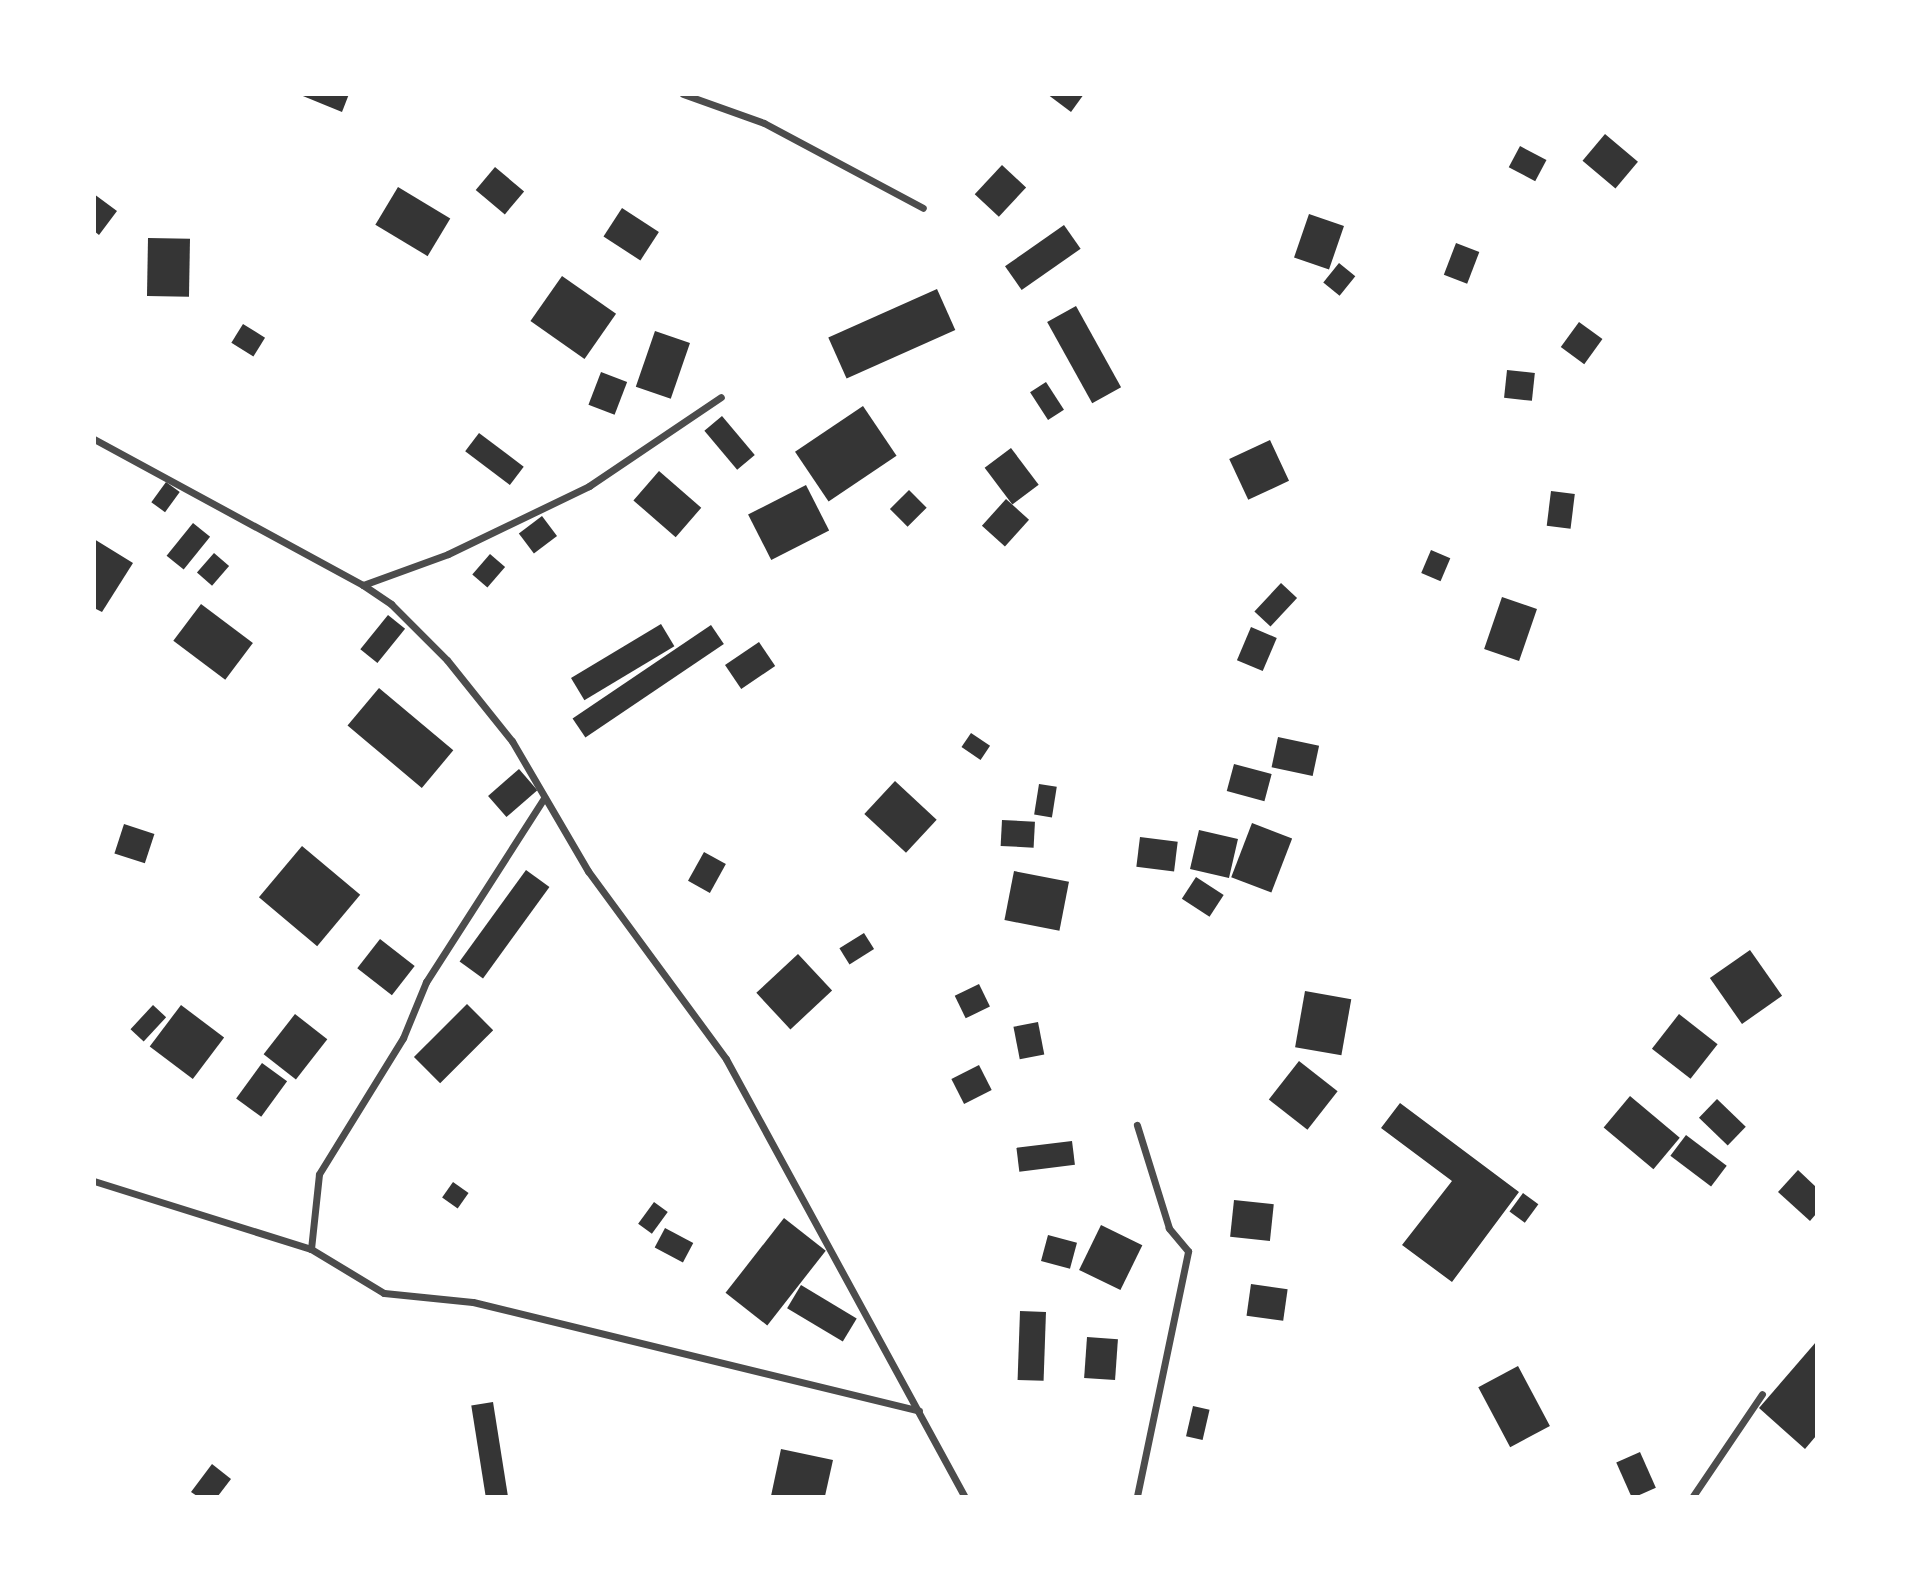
<!DOCTYPE html>
<html>
<head>
<meta charset="utf-8">
<style>
	body { margin:0 }
	#map { position:relative; width:1911px; height:1591px; overflow:hidden; background:#fff; font-family:Lato,sans-serif }
	div>[style] { position:absolute }
	.building>* { inset:0; background:#353535; transform-origin:0 0 }
	.minor>* { height:7px; margin:-3.5px; padding:0 3.5px; transform-origin:3.5px; border-radius:3.5px; background:#4c4c4c }
	span { translate:-50% -50%; white-space:nowrap; text-align:center; line-height:1.15; -webkit-text-stroke:7px #fff; paint-order:stroke }
	.frame { position:absolute; inset:0; border:96px solid #fff; pointer-events:none }
</style>
</head>
<body>
<div id="map">
	<div class="building">
		<div style="clip-path:polygon(298px 94px,349px 94px,342px 112px)"></div>
		<div style="clip-path:polygon(1047px 94px,1084px 94px,1071px 112px)"></div>
		<div style="left:1605px;top:134px;width:43px;height:35px;rotate:40deg"></div>
		<div style="left:1520px;top:146px;width:30px;height:24px;rotate:28deg"></div>
		<div style="left:1002px;top:165px;width:33px;height:40px;rotate:43deg"></div>
		<div style="left:495px;top:167px;width:38px;height:30px;rotate:40deg"></div>
		<div style="left:398px;top:187px;width:61px;height:44px;rotate:31deg"></div>
		<div style="clip-path:polygon(94px 194px,117px 211px,99px 235px,94px 231px)"></div>
		<div style="left:622px;top:208px;width:44px;height:34px;rotate:33deg"></div>
		<div style="left:1309px;top:214px;width:37px;height:46px;rotate:19deg"></div>
		<div style="left:1064px;top:225px;width:29px;height:72px;rotate:55deg"></div>
		<div style="left:148px;top:238px;width:42px;height:58px;rotate:1deg"></div>
		<div style="left:1456px;top:243px;width:25px;height:34px;rotate:21deg"></div>
		<div style="left:1339px;top:263px;width:21px;height:25px;rotate:39deg"></div>
		<div style="left:562px;top:276px;width:66px;height:55px;rotate:35deg"></div>
		<div style="left:937px;top:289px;width:45px;height:119px;rotate:66deg"></div>
		<div style="left:1076px;top:306px;width:93px;height:33px;rotate:61deg"></div>
		<div style="left:1579px;top:322px;width:29px;height:31px;rotate:36deg"></div>
		<div style="left:243px;top:324px;width:26px;height:22px;rotate:32deg"></div>
		<div style="left:655px;top:331px;width:37px;height:59px;rotate:19deg"></div>
		<div style="left:1507px;top:370px;width:28px;height:28px;rotate:6deg"></div>
		<div style="left:601px;top:372px;width:28px;height:35px;rotate:21deg"></div>
		<div style="left:1046px;top:382px;width:33px;height:19px;rotate:57deg"></div>
		<div style="left:863px;top:406px;width:60px;height:82px;rotate:56deg"></div>
		<div style="left:722px;top:416px;width:51px;height:23px;rotate:50deg"></div>
		<div style="left:479px;top:433px;width:56px;height:23px;rotate:37deg"></div>
		<div style="left:1270px;top:440px;width:45px;height:45px;rotate:65deg"></div>
		<div style="left:1011px;top:448px;width:46px;height:33px;rotate:53deg"></div>
		<div style="left:659px;top:471px;width:56px;height:39px;rotate:41deg"></div>
		<div style="left:166px;top:482px;width:17px;height:25px;rotate:36deg"></div>
		<div style="left:806px;top:485px;width:51px;height:65px;rotate:63deg"></div>
		<div style="left:909px;top:490px;width:25px;height:27px;rotate:45deg"></div>
		<div style="left:1551px;top:491px;width:24px;height:35px;rotate:7deg"></div>
		<div style="left:1006px;top:499px;width:31px;height:36px;rotate:42deg"></div>
		<div style="left:542px;top:516px;width:25px;height:29px;rotate:53deg"></div>
		<div style="left:193px;top:523px;width:22px;height:42px;rotate:39deg"></div>
		<div style="clip-path:polygon(94px 539px,133px 563px,102px 612px,94px 608px)"></div>
		<div style="left:1431px;top:550px;width:21px;height:25px;rotate:23deg"></div>
		<div style="left:214px;top:553px;width:20px;height:26px;rotate:41deg"></div>
		<div style="left:490px;top:554px;width:20px;height:27px;rotate:41deg"></div>
		<div style="left:1281px;top:583px;width:22px;height:39px;rotate:43deg"></div>
		<div style="left:1502px;top:597px;width:37px;height:55px;rotate:19deg"></div>
		<div style="left:201px;top:604px;width:65px;height:46px;rotate:37deg"></div>
		<div style="left:388px;top:615px;width:22px;height:44px;rotate:39deg"></div>
		<div style="left:661px;top:624px;width:26px;height:105px;rotate:59deg"></div>
		<div style="left:711px;top:625px;width:23px;height:167px;rotate:56deg"></div>
		<div style="left:1251px;top:627px;width:28px;height:36px;rotate:23deg"></div>
		<div style="left:759px;top:642px;width:29px;height:41px;rotate:56deg"></div>
		<div style="left:379px;top:688px;width:97px;height:49px;rotate:40deg"></div>
		<div style="left:971px;top:733px;width:23px;height:17px;rotate:34deg"></div>
		<div style="left:1278px;top:737px;width:42px;height:31px;rotate:12deg"></div>
		<div style="left:1234px;top:764px;width:39px;height:28px;rotate:15deg"></div>
		<div style="left:519px;top:769px;width:28px;height:41px;rotate:49deg"></div>
		<div style="left:895px;top:781px;width:57px;height:45px;rotate:43deg"></div>
		<div style="left:1039px;top:784px;width:18px;height:31px;rotate:9deg"></div>
		<div style="left:1002px;top:820px;width:33px;height:26px;rotate:3deg"></div>
		<div style="left:1252px;top:823px;width:43px;height:58px;rotate:21deg"></div>
		<div style="left:124px;top:824px;width:32px;height:31px;rotate:18deg"></div>
		<div style="left:1199px;top:830px;width:40px;height:40px;rotate:13deg"></div>
		<div style="left:1140px;top:837px;width:38px;height:30px;rotate:7deg"></div>
		<div style="left:302px;top:846px;width:76px;height:67px;rotate:40deg"></div>
		<div style="left:704px;top:852px;width:25px;height:33px;rotate:29deg"></div>
		<div style="left:526px;top:870px;width:29px;height:113px;rotate:36deg"></div>
		<div style="left:1014px;top:871px;width:56px;height:50px;rotate:11deg"></div>
		<div style="left:1196px;top:877px;width:33px;height:26px;rotate:33deg"></div>
		<div style="left:864px;top:933px;width:19px;height:29px;rotate:58deg"></div>
		<div style="left:380px;top:939px;width:44px;height:37px;rotate:38deg"></div>
		<div style="left:1750px;top:950px;width:56px;height:49px;rotate:55deg"></div>
		<div style="left:798px;top:954px;width:50px;height:57px;rotate:47deg"></div>
		<div style="left:979px;top:984px;width:25px;height:27px;rotate:64deg"></div>
		<div style="left:1305px;top:991px;width:47px;height:57px;rotate:10deg"></div>
		<div style="left:467px;top:1004px;width:37px;height:75px;rotate:45deg"></div>
		<div style="left:153px;top:1005px;width:18px;height:33px;rotate:43deg"></div>
		<div style="left:181px;top:1005px;width:54px;height:52px;rotate:37deg"></div>
		<div style="left:295px;top:1014px;width:41px;height:51px;rotate:38deg"></div>
		<div style="left:1679px;top:1014px;width:49px;height:44px;rotate:38deg"></div>
		<div style="left:1038px;top:1022px;width:33px;height:25px;rotate:79deg"></div>
		<div style="left:1299px;top:1061px;width:49px;height:49px;rotate:38deg"></div>
		<div style="left:262px;top:1063px;width:31px;height:44px;rotate:36deg"></div>
		<div style="left:979px;top:1065px;width:28px;height:31px;rotate:63deg"></div>
		<div style="left:1630px;top:1096px;width:65px;height:41px;rotate:40deg"></div>
		<div style="left:1717px;top:1099px;width:40px;height:26px;rotate:44deg"></div>
		<div style="clip-path:polygon(1400px 1103px,1519px 1192px,1452px 1282px,1402px 1245px,1452px 1181px,1381px 1128px)"></div>
		<div style="left:1686px;top:1135px;width:51px;height:26px;rotate:37deg"></div>
		<div style="left:1072px;top:1141px;width:24px;height:56px;rotate:83deg"></div>
		<div style="clip-path:polygon(1798px 1170px,1816px 1187px,1816px 1214px,1810px 1221px,1778px 1192px)"></div>
		<div style="left:453px;top:1182px;width:19px;height:19px;rotate:35deg"></div>
		<div style="left:1523px;top:1193px;width:19px;height:23px;rotate:36deg"></div>
		<div style="left:1234px;top:1200px;width:40px;height:37px;rotate:6deg"></div>
		<div style="left:654px;top:1202px;width:17px;height:27px;rotate:36deg"></div>
		<div style="left:784px;top:1218px;width:53px;height:95px;rotate:38deg"></div>
		<div style="left:1101px;top:1225px;width:46px;height:50px;rotate:26deg"></div>
		<div style="left:665px;top:1228px;width:32px;height:22px;rotate:28deg"></div>
		<div style="left:1048px;top:1235px;width:30px;height:27px;rotate:15deg"></div>
		<div style="left:1251px;top:1284px;width:37px;height:32px;rotate:8deg"></div>
		<div style="left:801px;top:1285px;width:65px;height:27px;rotate:31deg"></div>
		<div style="left:1020px;top:1311px;width:26px;height:69px;rotate:2deg"></div>
		<div style="left:1087px;top:1337px;width:31px;height:41px;rotate:4deg"></div>
		<div style="clip-path:polygon(1816px 1342px,1816px 1436px,1805px 1449px,1759px 1408px)"></div>
		<div style="left:1518px;top:1366px;width:68px;height:45px;rotate:62deg"></div>
		<div style="left:493px;top:1402px;width:95px;height:22px;rotate:81deg"></div>
		<div style="left:1193px;top:1406px;width:17px;height:31px;rotate:13deg"></div>
		<div style="clip-path:polygon(781px 1449px,833px 1460px,825px 1496px,771px 1496px)"></div>
		<div style="left:1640px;top:1452px;width:39px;height:26px;rotate:66deg"></div>
		<div style="clip-path:polygon(212px 1464px,231px 1479px,218px 1496px,197px 1496px,191px 1492px)"></div>
	</div>
	<div class="minor">
		<div style="left:683px;top:94px;width:86px;rotate:19.7deg"></div>
		<div style="left:764px;top:123px;width:180px;rotate:28.1deg"></div>
		<div style="left:94px;top:439px;width:306px;rotate:28.5deg"></div>
		<div style="left:363px;top:585px;width:34px;rotate:34deg"></div>
		<div style="left:391px;top:604px;width:79px;rotate:45deg"></div>
		<div style="left:447px;top:660px;width:104px;rotate:51.3deg"></div>
		<div style="left:512px;top:741px;width:151px;rotate:59.7deg"></div>
		<div style="left:588px;top:871px;width:233px;rotate:53.7deg"></div>
		<div style="left:726px;top:1059px;width:498px;rotate:61.4deg"></div>
		<div style="left:363px;top:585px;width:90px;rotate:-20deg"></div>
		<div style="left:448px;top:554px;width:157px;rotate:-25.7deg"></div>
		<div style="left:589px;top:486px;width:159px;rotate:-34deg"></div>
		<div style="left:94px;top:1181px;width:227px;rotate:17.4deg"></div>
		<div style="left:311px;top:1249px;width:85px;rotate:31.1deg"></div>
		<div style="left:384px;top:1293px;width:89px;rotate:5.8deg"></div>
		<div style="left:473px;top:1302px;width:459px;rotate:13.7deg"></div>
		<div style="left:311px;top:1249px;width:75px;rotate:-83.9deg"></div>
		<div style="left:319px;top:1174px;width:160px;rotate:-58.3deg"></div>
		<div style="left:403px;top:1038px;width:61px;rotate:-67.7deg"></div>
		<div style="left:426px;top:982px;width:219px;rotate:-57.3deg"></div>
		<div style="left:1137px;top:1496px;width:250px;rotate:-78.2deg"></div>
		<div style="left:1188px;top:1251px;width:30px;rotate:-130deg"></div>
		<div style="left:1169px;top:1228px;width:108px;rotate:-107.3deg"></div>
		<div style="left:1693px;top:1496px;width:123px;rotate:-55.9deg"></div>
	</div>
	<div class="frame"></div>
</div>
</body>
</html>
